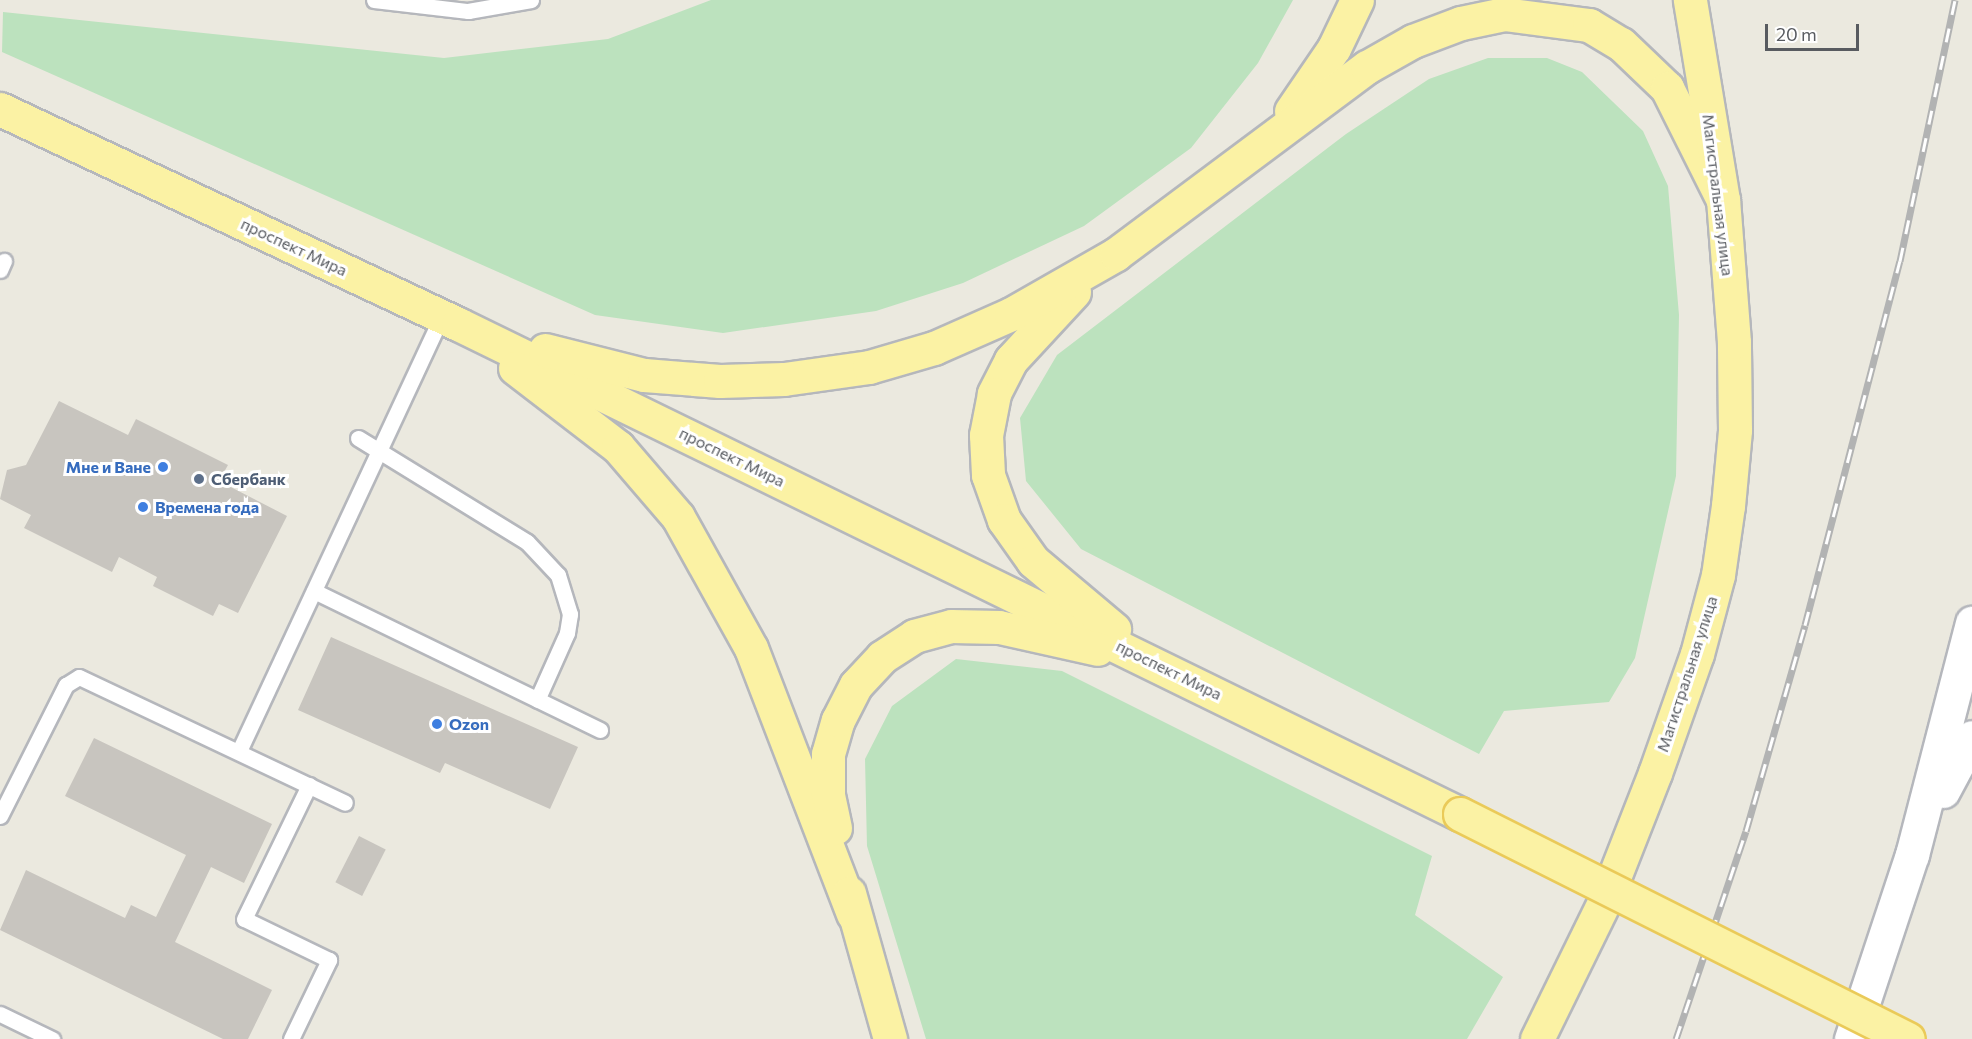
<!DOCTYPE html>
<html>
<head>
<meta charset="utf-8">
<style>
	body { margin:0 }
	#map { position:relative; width:1972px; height:1039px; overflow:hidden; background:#ebe9df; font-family:Commissioner,sans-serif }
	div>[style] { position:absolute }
	.green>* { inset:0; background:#bce2be }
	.building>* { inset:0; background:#c8c5bf; transform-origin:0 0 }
	.roads { filter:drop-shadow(2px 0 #b5b7bc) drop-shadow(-2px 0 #b5b7bc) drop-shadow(0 2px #b5b7bc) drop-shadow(0 -2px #b5b7bc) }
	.lane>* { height:15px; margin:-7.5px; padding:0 7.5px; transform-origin:7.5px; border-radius:7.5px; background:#fff }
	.secondary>* { height:33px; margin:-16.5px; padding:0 16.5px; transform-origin:16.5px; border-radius:16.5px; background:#fff }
	.primary>* { height:33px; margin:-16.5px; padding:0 16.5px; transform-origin:16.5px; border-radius:16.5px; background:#fbf2a4 }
	.rail>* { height:7px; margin-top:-3.5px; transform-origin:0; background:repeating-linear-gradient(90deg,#fff 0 14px,#b2b3b3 0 28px); box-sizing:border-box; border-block:2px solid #b2b3b3 }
	.bridges { filter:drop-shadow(2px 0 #eaca59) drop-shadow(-2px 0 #eaca59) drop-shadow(0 2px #eaca59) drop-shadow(0 -2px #eaca59) }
	.primary-bridge>* { height:33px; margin:-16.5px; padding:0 16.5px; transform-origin:16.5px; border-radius:16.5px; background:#fbf2a4 }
	.dots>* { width:16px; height:16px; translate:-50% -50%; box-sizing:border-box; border:3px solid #fff; border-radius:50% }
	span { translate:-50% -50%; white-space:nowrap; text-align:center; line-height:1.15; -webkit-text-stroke:6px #fff; paint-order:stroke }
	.street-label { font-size:16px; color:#585b60 }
	.shop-label { font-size:16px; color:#366cbe; font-weight:700 }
	.right { translate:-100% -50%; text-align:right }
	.left { translate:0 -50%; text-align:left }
	.service-label { font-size:16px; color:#4e5e75; font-weight:700 }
	.scale { position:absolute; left:1765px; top:24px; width:94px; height:27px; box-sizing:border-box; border:3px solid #585b60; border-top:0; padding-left:8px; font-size:18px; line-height:21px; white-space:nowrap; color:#585b60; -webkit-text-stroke:4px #fff; paint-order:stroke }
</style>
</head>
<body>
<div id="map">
	<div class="green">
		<div style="clip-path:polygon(711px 0,1293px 0,1258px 63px,1191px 148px,1084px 226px,963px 283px,876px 311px,723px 333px,595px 315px,2px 52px,3px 12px,444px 58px,608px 39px)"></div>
		<div style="clip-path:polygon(1488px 58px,1547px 58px,1582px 72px,1643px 131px,1668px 186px,1679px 315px,1676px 476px,1635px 658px,1609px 702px,1504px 711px,1479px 754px,1081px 549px,1026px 481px,1020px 418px,1057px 355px,1346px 134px,1429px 79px)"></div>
		<div style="clip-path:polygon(956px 659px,1062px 671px,1432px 856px,1415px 915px,1503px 977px,1467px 1039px,926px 1039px,867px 846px,865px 759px,892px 706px)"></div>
	</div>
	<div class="building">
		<div style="clip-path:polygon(59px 401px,128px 435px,136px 419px,228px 465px,219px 481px,287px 516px,238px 613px,219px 604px,213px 616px,153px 586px,157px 577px,119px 557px,112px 572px,24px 528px,31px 515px,0 499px,7px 470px,26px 465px)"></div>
		<div style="clip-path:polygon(331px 637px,578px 747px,550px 809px,445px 763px,440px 773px,298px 710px)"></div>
		<div style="clip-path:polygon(94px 738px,272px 824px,244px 883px,211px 867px,175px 942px,272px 990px,248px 1039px,223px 1039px,0 930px,26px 870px,125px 918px,131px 905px,156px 917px,186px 855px,65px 796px)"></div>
		<div style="left:359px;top:836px;width:30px;height:52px;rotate:27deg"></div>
	</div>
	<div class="roads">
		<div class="lane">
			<div style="left:374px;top:0;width:95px;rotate:6.7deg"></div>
			<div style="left:468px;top:11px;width:64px;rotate:-9.9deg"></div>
			<div style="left:0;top:270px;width:10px;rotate:-66deg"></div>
			<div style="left:358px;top:438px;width:198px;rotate:31.6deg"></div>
			<div style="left:527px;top:542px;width:45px;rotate:46.8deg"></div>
			<div style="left:558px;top:575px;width:41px;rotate:72.9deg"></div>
			<div style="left:570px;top:614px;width:19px;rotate:99deg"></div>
			<div style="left:567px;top:633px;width:73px;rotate:114.1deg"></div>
			<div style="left:314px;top:591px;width:318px;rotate:25.9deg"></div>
			<div style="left:239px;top:751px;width:479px;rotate:-65deg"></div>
			<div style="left:0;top:816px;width:147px;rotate:-63.3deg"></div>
			<div style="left:66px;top:685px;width:15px;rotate:-32deg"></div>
			<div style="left:79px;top:677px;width:294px;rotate:25.3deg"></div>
			<div style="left:0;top:1014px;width:58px;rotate:25.7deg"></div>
			<div style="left:291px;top:1039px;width:88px;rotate:-64.3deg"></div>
			<div style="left:329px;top:960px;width:94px;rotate:-154.2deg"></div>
			<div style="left:244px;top:919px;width:149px;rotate:-64.1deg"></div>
		</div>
		<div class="secondary">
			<div style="left:1943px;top:791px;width:61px;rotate:-61.8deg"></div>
			<div style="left:1851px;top:1039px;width:194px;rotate:-71.7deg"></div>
			<div style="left:1912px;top:855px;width:240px;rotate:-75.5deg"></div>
		</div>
		<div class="primary">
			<div style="left:0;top:109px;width:506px;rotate:25.15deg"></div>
			<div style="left:458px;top:324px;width:1115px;rotate:26.06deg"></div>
			<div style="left:1291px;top:111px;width:76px;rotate:-55.7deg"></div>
			<div style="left:1334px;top:48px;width:53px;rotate:-64.4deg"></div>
			<div style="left:1074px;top:292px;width:93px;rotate:132.8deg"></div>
			<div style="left:1011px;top:360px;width:38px;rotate:117deg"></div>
			<div style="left:994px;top:394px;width:42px;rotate:101deg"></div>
			<div style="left:986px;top:435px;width:40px;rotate:87.1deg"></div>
			<div style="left:988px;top:475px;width:48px;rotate:70.4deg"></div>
			<div style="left:1004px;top:520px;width:50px;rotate:54.7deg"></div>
			<div style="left:1033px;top:561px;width:106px;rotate:40deg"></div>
			<div style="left:545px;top:350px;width:102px;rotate:14.2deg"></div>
			<div style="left:644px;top:375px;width:76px;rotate:4.5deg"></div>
			<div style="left:720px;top:381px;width:64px;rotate:-1.8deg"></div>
			<div style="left:784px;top:379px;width:86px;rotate:-8deg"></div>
			<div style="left:869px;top:367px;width:68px;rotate:-16.3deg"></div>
			<div style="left:934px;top:348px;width:84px;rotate:-23.8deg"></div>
			<div style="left:1011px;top:314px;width:121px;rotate:-29.7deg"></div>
			<div style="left:1116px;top:254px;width:313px;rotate:-36.7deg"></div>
			<div style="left:1367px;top:67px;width:53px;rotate:-29.5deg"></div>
			<div style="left:1413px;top:41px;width:51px;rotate:-20.6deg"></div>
			<div style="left:1461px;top:23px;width:44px;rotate:-11.8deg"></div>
			<div style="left:1504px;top:14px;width:86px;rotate:7.4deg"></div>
			<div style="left:1589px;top:25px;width:37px;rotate:31deg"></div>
			<div style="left:1621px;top:44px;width:64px;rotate:43.7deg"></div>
			<div style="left:1667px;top:88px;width:125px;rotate:63.4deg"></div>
			<div style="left:515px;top:368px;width:130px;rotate:37.5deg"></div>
			<div style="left:618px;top:447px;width:92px;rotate:49.4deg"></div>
			<div style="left:678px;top:517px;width:150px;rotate:60.9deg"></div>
			<div style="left:751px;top:648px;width:285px;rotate:69deg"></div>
			<div style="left:835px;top:828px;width:35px;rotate:-102deg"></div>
			<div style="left:828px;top:794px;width:40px;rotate:-90deg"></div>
			<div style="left:828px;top:754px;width:35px;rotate:-74deg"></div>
			<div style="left:838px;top:720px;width:39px;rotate:-63deg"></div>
			<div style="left:856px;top:685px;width:38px;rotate:-47deg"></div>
			<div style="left:882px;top:657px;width:38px;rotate:-33deg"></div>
			<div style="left:914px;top:636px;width:38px;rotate:-15deg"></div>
			<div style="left:951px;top:626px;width:48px;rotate:1.2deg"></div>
			<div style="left:999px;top:627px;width:101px;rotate:12.5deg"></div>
			<div style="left:849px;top:893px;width:152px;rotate:74.3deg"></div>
			<div style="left:1537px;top:1039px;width:157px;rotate:-63.9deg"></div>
			<div style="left:1606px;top:898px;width:134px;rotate:-68.6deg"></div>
			<div style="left:1655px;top:773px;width:126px;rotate:-70.6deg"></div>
			<div style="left:1697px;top:654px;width:82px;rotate:-75.1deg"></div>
			<div style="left:1718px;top:575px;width:70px;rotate:-81.8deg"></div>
			<div style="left:1728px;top:506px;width:76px;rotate:-84.7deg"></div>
			<div style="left:1735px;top:430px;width:88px;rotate:-90.7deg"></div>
			<div style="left:1734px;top:342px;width:142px;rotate:-94.4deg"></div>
			<div style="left:1723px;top:200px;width:203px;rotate:-99.4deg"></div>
		</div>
	</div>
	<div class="rail">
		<div style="left:1676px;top:1039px;width:219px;rotate:-71.4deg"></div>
		<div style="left:1746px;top:831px;width:214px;rotate:-74deg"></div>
		<div style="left:1805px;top:625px;width:376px;rotate:-75.4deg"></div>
		<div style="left:1900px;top:261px;width:267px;rotate:-78.1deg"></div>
	</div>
	<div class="bridges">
		<div class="primary-bridge">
			<div style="left:1460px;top:814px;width:501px;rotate:26.67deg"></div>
		</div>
	</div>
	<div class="dots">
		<div style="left:163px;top:467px;background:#3f7fe0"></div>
		<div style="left:199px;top:479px;background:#5c6f8a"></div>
		<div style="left:143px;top:507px;background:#3f7fe0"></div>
		<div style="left:437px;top:724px;background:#3f7fe0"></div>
	</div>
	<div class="street-label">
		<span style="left:1718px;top:195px;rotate:83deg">Магистральная улица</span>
		<span style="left:294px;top:247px;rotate:25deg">проспект Мира</span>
		<span style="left:732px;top:457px;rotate:26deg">проспект Мира</span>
		<span style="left:1169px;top:670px;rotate:26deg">проспект Мира</span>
		<span style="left:1687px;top:674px;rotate:-72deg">Магистральная улица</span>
	</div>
	<div class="shop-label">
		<span class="right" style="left:151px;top:467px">Мне и Ване</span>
		<span class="left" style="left:155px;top:507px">Времена года</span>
		<span class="left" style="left:449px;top:724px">Ozon</span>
	</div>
	<div class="service-label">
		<span class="left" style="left:211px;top:479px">Сбербанк</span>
	</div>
	<div class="scale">20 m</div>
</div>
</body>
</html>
